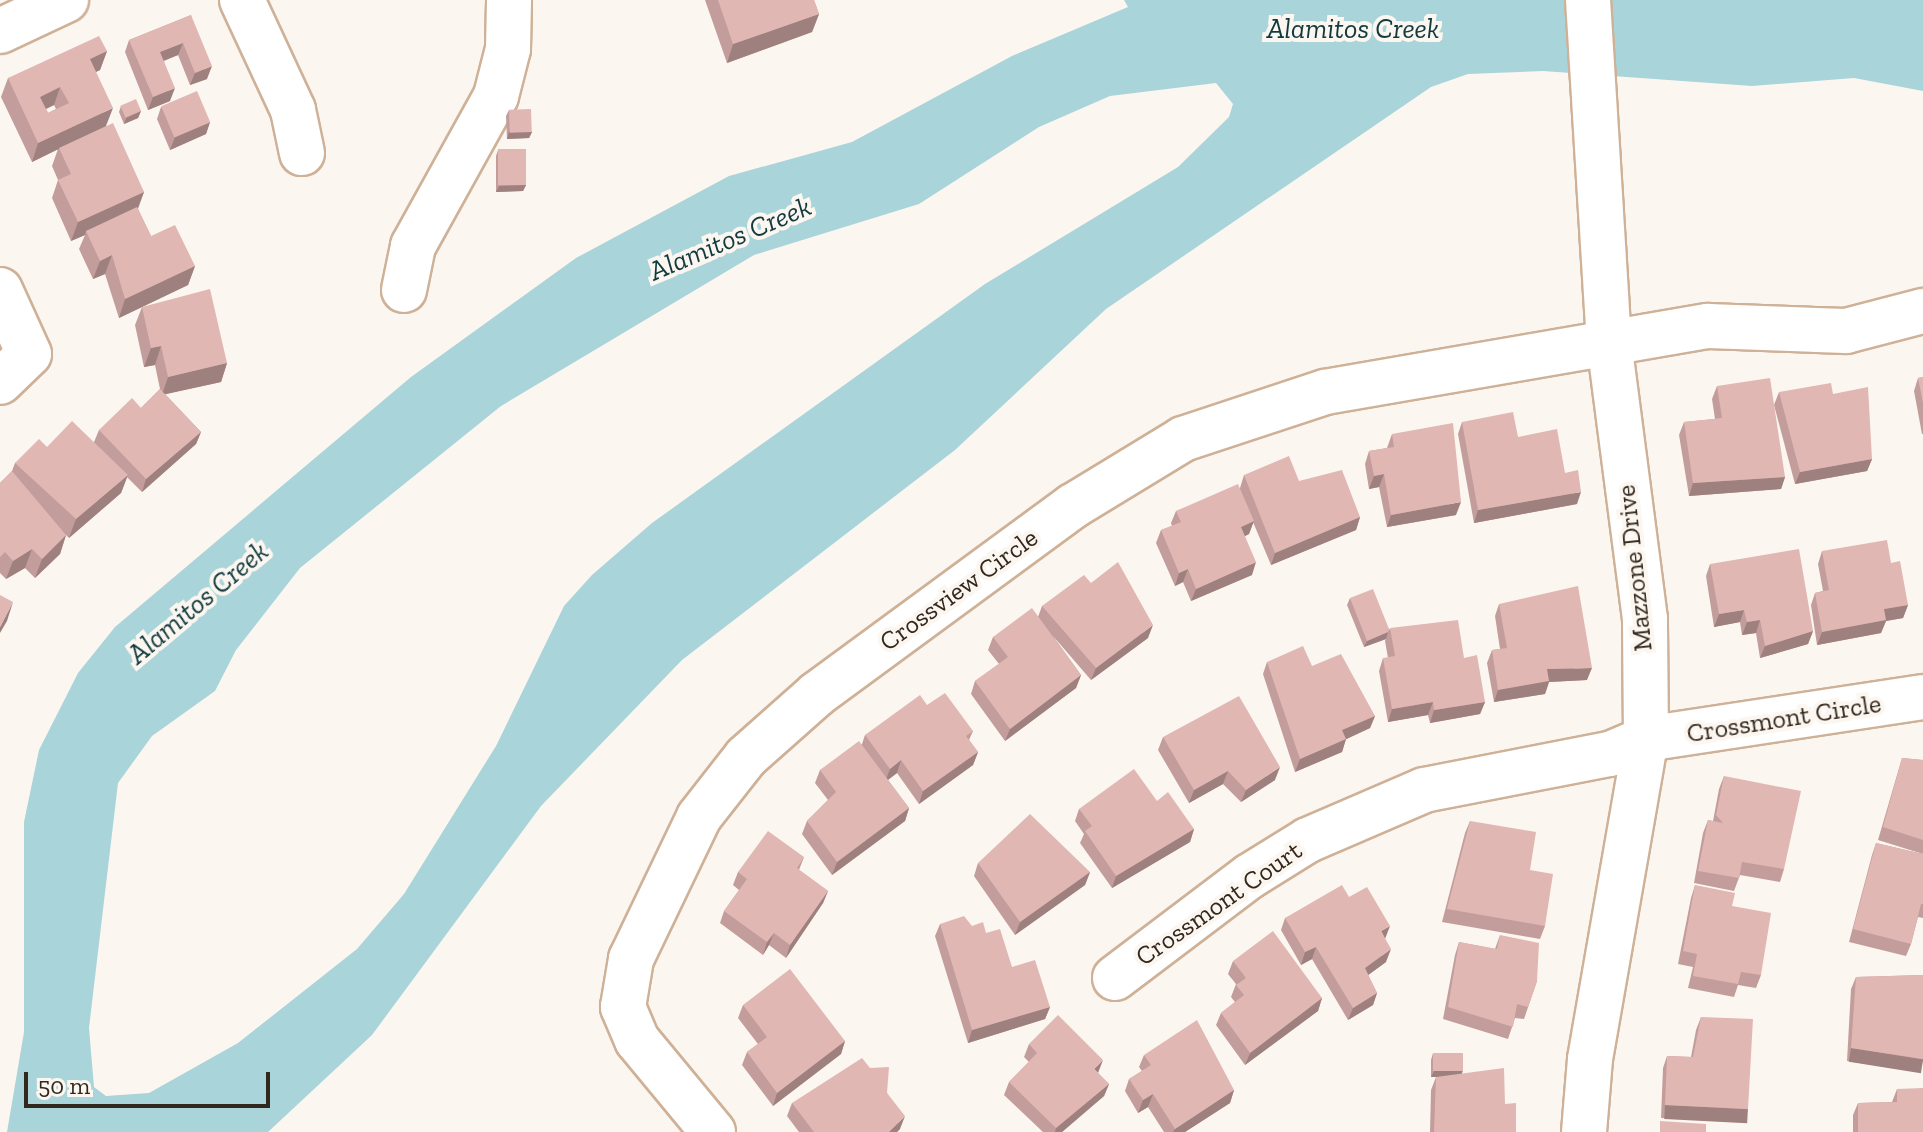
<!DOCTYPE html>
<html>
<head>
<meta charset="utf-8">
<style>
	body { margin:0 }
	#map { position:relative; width:1923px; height:1132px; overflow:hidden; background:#fcf6f0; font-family:"Zilla Slab",serif }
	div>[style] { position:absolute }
	.water>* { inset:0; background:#a9d4da }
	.roads { filter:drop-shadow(2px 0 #ceb197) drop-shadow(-2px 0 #ceb197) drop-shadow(0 2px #ceb197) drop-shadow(0 -2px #ceb197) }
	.minor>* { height:44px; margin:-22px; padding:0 22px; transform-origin:22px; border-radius:22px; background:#fff }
	.wall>* { inset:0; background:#c29d9b }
	.shaded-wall>* { inset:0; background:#9e807e; transform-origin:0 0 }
	.building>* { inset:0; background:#e1b7b4; transform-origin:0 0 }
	span { translate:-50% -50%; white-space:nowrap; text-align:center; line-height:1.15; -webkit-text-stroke:8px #fcf6f0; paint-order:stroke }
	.street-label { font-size:26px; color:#32271c }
	.water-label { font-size:28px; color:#113a3f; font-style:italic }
	.scale { position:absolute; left:24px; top:1072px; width:246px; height:36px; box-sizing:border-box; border:4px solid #32271c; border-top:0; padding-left:10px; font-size:24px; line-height:28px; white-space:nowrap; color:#32271c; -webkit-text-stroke:6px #fcf6f0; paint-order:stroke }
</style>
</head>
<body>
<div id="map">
	<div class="water">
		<div style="clip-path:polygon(evenodd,1124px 0,1923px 0,1923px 91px,1854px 78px,1752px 86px,1543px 71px,1468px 74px,1431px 87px,1106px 309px,955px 450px,682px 660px,541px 806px,372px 1035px,268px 1132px,7px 1132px,24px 1032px,24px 822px,39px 750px,78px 673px,115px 627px,411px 377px,576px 258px,729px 176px,852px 142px,1012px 56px,1128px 7px,1124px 0,1216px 83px,1233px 104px,1229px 117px,1178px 167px,985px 284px,652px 523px,592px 575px,564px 606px,496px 746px,404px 894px,357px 949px,238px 1043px,149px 1093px,106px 1096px,94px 1087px,89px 1028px,118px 783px,152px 736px,215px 691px,236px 650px,300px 568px,501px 406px,754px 255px,919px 204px,1039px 127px,1110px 96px,1216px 83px)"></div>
	</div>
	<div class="roads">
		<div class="minor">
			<div style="left:242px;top:0;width:121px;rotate:65.1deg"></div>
			<div style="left:293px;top:110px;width:44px;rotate:78.2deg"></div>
			<div style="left:0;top:31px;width:73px;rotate:-25.2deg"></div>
			<div style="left:0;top:290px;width:70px;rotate:65.6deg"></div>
			<div style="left:29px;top:354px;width:40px;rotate:136deg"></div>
			<div style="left:404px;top:290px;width:45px;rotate:-78.4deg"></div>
			<div style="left:413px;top:246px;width:171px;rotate:-61deg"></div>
			<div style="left:496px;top:96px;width:49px;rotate:-75.7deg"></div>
			<div style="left:508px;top:49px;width:49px;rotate:-88.8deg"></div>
			<div style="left:1115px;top:978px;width:169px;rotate:-37.1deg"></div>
			<div style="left:1250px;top:876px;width:68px;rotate:-31.8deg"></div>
			<div style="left:1308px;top:840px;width:126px;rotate:-23.3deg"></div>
			<div style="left:1424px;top:790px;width:189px;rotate:-11deg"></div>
			<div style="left:1610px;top:754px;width:39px;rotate:-23deg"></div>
			<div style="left:1646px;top:739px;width:280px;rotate:-8.6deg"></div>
			<div style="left:713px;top:1132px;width:119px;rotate:-129.6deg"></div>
			<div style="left:637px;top:1040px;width:36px;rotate:-113deg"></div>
			<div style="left:623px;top:1007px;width:49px;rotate:-80.5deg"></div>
			<div style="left:631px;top:959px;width:157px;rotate:-64.4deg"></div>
			<div style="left:699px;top:817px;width:76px;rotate:-51.9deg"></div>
			<div style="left:746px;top:757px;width:95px;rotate:-41.6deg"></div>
			<div style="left:817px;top:694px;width:318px;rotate:-36.3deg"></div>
			<div style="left:1073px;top:506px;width:129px;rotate:-31.3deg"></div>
			<div style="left:1183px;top:439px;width:150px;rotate:-18.3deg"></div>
			<div style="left:1325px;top:392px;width:389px;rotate:-9.8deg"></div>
			<div style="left:1708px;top:326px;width:138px;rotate:2.1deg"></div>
			<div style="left:1846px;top:331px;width:80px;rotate:-14.6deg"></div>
			<div style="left:1584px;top:1132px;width:73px;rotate:-85.3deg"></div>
			<div style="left:1590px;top:1059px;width:325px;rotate:-80.1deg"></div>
			<div style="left:1646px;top:739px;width:120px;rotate:-90.5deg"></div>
			<div style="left:1645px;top:619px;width:278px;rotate:-97.4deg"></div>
			<div style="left:1609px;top:343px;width:344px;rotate:-93.5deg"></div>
		</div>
	</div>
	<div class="wall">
		<div style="clip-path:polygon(705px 0,814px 0,819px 14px,812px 32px,727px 63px)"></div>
		<div style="clip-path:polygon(191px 15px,207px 79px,190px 85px,178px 55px,164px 61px,170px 101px,148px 110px,125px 52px,129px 40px)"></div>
		<div style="clip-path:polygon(evenodd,107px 51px,100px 70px,96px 72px,106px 126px,144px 192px,138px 209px,151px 236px,195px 266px,188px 285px,119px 318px,105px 274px,93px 279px,79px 249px,85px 235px,71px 241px,52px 198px,58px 180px,52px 166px,58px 149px,32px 162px,1px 97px,8px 78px,107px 51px,54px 105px,56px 109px,48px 113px,46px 109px,54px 105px)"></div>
		<div style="clip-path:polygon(121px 106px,141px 111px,138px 118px,124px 124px,119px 112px)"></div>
		<div style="clip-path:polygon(161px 107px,210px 122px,206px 134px,170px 150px,157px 119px)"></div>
		<div style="clip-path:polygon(509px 110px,532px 132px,529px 138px,507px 139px,506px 116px)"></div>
		<div style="clip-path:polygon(498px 150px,526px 185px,523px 191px,496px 192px,496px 156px)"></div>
		<div style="clip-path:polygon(142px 307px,227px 363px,221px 382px,165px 394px,201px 432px,196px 444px,142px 492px,127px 477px,121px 493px,69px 538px,66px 535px,60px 554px,35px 578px,25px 568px,6px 579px,0 573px,0 483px,12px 471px,15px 463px,47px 447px,94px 442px,99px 430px,141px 408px,160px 389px,155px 365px,144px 367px,135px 325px)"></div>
		<div style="clip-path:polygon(1923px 377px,1923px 434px,1922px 434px,1914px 391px,1918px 378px)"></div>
		<div style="clip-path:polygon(1717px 386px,1785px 477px,1781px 489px,1689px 496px,1679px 435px,1684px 422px,1715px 419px,1712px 399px)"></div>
		<div style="clip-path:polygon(1779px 392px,1872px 459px,1867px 471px,1795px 484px,1774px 405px)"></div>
		<div style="clip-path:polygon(1462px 422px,1518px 437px,1565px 473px,1577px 504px,1474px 523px,1458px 434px)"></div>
		<div style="clip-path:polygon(1392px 434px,1456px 515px,1387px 527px,1379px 487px,1369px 489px,1365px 464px,1369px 451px,1387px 448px)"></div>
		<div style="clip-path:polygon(1244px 475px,1299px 481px,1360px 517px,1356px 530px,1271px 565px,1253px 522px,1249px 534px,1245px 536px,1252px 575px,1191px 601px,1183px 582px,1175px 586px,1156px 543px,1161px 530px,1172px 526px,1171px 523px,1176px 511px,1240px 488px)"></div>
		<div style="clip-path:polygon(1822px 551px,1891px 563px,1908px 605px,1903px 618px,1886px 621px,1881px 633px,1817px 645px,1811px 605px,1815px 593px,1823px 591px,1818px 564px)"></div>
		<div style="clip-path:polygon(1710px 564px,1813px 631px,1808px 644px,1760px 658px,1756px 633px,1742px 635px,1740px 622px,1714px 627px,1706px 576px)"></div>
		<div style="clip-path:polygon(1091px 583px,1148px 638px,1091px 680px,1053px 636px,1081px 675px,1076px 688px,1005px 741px,971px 694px,975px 681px,999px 664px,988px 650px,993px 637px,1038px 617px,1042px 606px)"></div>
		<div style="clip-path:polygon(1350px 598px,1389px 629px,1464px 658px,1485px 702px,1480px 714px,1430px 723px,1428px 715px,1388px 722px,1379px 671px,1383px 658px,1388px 658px,1385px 641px,1386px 639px,1364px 647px,1347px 605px)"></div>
		<div style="clip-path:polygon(1499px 604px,1587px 680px,1549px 682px,1545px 694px,1494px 702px,1487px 663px,1492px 650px,1500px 649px,1495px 616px)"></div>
		<div style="clip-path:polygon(1267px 662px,1312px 666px,1375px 716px,1370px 728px,1346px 739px,1342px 752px,1295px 772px,1263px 674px)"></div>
		<div style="clip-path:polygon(927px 705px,973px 731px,969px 740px,978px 752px,973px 765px,919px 804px,897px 773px,888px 780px,909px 808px,905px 821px,832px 875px,802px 834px,807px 821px,828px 800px,815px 783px,820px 770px,862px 744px,865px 735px)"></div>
		<div style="clip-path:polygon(1163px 737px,1275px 780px,1241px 802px,1223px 784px,1189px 803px,1158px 750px)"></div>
		<div style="clip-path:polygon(1902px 758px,1923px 760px,1923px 854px,1878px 840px)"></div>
		<div style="clip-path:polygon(1724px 776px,1784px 869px,1780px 882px,1740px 875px,1734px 891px,1694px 883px,1703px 833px,1708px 820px,1713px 821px,1719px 789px)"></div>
		<div style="clip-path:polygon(1157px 801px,1194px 829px,1190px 842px,1112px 888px,1080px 843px,1084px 834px,1075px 821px,1079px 809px)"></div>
		<div style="clip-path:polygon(1470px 821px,1530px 870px,1545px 926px,1540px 939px,1442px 922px,1465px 833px)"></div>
		<div style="clip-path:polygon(1876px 843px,1923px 854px,1923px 918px,1918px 917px,1911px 944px,1906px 956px,1849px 942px,1872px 855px)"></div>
		<div style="clip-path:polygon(804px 857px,799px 870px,828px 891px,823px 903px,786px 958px,769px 945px,763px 955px,720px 923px,724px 911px,739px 890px,733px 885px,738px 872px)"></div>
		<div style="clip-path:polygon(978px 863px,1090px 872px,1085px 885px,1015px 935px,974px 876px)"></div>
		<div style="clip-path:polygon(1695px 885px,1732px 906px,1761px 975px,1756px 988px,1738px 985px,1734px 997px,1688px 988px,1693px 967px,1678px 964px,1691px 898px)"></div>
		<div style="clip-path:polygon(1349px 897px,1386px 962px,1368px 975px,1377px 993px,1373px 1005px,1348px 1020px,1312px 959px,1301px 965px,1281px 930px,1285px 918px)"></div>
		<div style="clip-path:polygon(940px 924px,972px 926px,986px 933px,1012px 967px,1050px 1007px,1045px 1019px,968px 1043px,935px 936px)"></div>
		<div style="clip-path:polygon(1500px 935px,1537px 981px,1524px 1019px,1515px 1018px,1508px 1039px,1443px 1019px,1455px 955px,1459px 942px,1495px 949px)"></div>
		<div style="clip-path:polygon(1233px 961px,1322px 998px,1318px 1011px,1245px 1065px,1216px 1025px,1221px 1013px,1235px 1002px,1231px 997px,1236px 984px,1228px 974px)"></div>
		<div style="clip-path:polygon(1923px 975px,1923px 1060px,1919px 1072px,1847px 1061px,1851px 989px,1856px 977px)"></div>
		<div style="clip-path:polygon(743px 1005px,845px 1041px,841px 1054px,773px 1106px,742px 1065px,747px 1052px,758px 1044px,738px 1018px)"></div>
		<div style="clip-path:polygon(1701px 1017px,1748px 1109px,1744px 1122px,1661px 1118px,1663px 1068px,1667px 1056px,1691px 1057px,1696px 1030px)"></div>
		<div style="clip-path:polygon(1029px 1044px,1098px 1073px,1109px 1084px,1104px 1096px,1062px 1132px,1043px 1132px,1004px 1095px,1009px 1082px,1029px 1062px,1024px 1057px)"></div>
		<div style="clip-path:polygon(1433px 1053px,1505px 1104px,1516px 1132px,1430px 1132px,1431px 1090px,1436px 1077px,1431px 1077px,1431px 1060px)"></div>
		<div style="clip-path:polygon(1144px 1055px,1234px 1090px,1230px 1103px,1185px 1132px,1164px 1132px,1148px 1107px,1138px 1113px,1125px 1091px,1129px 1079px,1142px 1071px,1139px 1067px)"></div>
		<div style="clip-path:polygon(1897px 1089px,1923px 1132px,1853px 1132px,1853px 1115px,1858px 1103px,1892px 1102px)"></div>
		<div style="clip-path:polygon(887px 1093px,900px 1129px,897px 1132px,799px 1132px,787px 1116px,792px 1103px)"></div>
	</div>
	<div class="shaded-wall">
		<div style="clip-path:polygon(819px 14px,812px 32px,727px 63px,733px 44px)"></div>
		<div style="clip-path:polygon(183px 43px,178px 55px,155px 64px,160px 52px)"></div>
		<div style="clip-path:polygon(107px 51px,100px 70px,83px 78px,90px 59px)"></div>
		<div style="clip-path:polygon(212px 66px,207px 79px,190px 85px,195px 73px)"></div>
		<div style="clip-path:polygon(60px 87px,54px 105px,33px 115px,40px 97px)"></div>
		<div style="clip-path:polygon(175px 88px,170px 101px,148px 110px,153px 97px)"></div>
		<div style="clip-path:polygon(113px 108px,106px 126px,32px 162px,38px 143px)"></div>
		<div style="clip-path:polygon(141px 111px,138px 118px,124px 124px,126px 118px)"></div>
		<div style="clip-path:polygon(210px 122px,206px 134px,170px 150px,175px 137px)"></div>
		<div style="clip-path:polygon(509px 132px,532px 132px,529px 138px,507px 139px)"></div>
		<div style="clip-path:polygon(526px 185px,523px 191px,496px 192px,499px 186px)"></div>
		<div style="clip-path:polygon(144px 192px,137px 210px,86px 231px,85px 235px,71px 241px,78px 222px)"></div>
		<div style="clip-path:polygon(112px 255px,105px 274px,93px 279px,100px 261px)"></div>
		<div style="clip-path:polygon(195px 266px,188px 285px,119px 318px,125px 299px)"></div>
		<div style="clip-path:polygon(161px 346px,155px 365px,144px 367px,151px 348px)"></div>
		<div style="clip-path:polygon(227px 363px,221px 382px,162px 395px,168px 377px)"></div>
		<div style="clip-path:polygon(201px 432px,196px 444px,142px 492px,146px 479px)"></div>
		<div style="clip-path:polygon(1872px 459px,1867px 471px,1795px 484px,1800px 472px)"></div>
		<div style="clip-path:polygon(1384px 474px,1379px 487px,1369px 489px,1374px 476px)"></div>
		<div style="clip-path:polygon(128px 475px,121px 493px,69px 538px,76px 519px)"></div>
		<div style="clip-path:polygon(1785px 477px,1781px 489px,1689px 496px,1693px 483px)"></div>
		<div style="clip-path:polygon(1581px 492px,1577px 504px,1474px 523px,1478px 510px)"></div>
		<div style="clip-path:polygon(1461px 502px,1456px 515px,1387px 527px,1391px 515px)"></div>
		<div style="clip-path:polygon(1360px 517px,1356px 530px,1271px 565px,1275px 553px)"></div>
		<div style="clip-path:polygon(1254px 521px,1249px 534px,1237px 540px,1241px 527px)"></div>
		<div style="clip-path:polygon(66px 535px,60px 554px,35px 578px,42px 559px)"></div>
		<div style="clip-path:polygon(32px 549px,25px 568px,6px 579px,13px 561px)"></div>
		<div style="clip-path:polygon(1256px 562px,1252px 575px,1191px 601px,1196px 589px)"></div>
		<div style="clip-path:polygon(1188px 569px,1183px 582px,1175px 586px,1179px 573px)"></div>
		<div style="clip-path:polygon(13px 602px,7px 621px,0 633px,0 627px)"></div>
		<div style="clip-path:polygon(1908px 605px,1903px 618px,1886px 621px,1881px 633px,1817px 645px,1822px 632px,1884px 609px)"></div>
		<div style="clip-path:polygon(1744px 610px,1740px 622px,1714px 627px,1719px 614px)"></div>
		<div style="clip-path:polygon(1760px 620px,1756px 633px,1742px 635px,1747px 622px)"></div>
		<div style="clip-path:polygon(1153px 625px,1148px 638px,1091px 680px,1096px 668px)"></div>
		<div style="clip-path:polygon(1813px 631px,1808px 644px,1760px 658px,1765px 646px)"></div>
		<div style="clip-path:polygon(1388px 632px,1386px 639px,1364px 647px,1367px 641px)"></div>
		<div style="clip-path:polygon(1592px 668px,1587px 680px,1549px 682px,1545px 694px,1494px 702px,1498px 690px,1547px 669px)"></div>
		<div style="clip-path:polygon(1081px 675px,1076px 688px,1005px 741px,1010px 729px)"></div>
		<div style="clip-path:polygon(1433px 702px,1428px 715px,1388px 722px,1392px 709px)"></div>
		<div style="clip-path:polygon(1485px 702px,1480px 714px,1430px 723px,1434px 710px)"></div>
		<div style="clip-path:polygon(1375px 716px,1370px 728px,1338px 743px,1342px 730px)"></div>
		<div style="clip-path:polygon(1346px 739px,1342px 752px,1295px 772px,1300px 759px)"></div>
		<div style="clip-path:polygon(978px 752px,973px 765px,919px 804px,923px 791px)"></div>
		<div style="clip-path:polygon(901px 760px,897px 773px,885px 782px,890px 769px)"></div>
		<div style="clip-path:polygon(1280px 767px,1275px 780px,1241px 802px,1246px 790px)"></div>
		<div style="clip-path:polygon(1228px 771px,1223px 784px,1189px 803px,1194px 790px)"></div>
		<div style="clip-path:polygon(909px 808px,905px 821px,832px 875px,837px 862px)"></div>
		<div style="clip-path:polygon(1194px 829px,1190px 842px,1112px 888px,1116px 876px)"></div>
		<div style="clip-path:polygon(1090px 872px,1085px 885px,1015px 935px,1020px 922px)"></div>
		<div style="clip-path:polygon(828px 891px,823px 903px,786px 958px,790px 945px)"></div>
		<div style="clip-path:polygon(1390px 926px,1385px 939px,1381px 931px)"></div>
		<div style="clip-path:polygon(774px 933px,769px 945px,763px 955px,767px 942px)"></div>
		<div style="clip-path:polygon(1316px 947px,1312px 959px,1301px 965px,1305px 952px)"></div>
		<div style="clip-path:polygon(1391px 949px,1386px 962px,1360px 981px,1365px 968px)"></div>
		<div style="clip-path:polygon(1377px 993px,1373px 1005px,1348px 1020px,1353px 1008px)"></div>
		<div style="clip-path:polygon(1322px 998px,1318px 1011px,1245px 1065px,1250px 1053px)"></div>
		<div style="clip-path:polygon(1050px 1007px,1045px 1019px,968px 1043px,972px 1030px)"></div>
		<div style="clip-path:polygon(845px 1041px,841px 1054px,773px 1106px,777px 1093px)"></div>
		<div style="left:1851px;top:1048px;width:73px;height:14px;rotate:9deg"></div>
		<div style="clip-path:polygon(1103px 1060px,1098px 1073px,1094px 1069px)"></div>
		<div style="clip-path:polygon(1463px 1070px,1461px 1077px,1431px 1077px,1434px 1071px)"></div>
		<div style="clip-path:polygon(1109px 1084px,1104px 1096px,1062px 1132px,1055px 1132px,1056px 1128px)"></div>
		<div style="clip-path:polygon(1234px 1090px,1230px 1103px,1185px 1132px,1173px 1132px,1175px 1129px)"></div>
		<div style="clip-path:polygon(1153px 1094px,1148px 1107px,1138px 1113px,1143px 1100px)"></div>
		<div style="left:1665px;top:1105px;width:83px;height:14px;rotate:3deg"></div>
		<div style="clip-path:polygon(905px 1116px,900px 1129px,897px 1132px,889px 1132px)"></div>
	</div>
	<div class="building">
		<div style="clip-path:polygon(718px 0,814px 0,819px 14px,733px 44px)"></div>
		<div style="clip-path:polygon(191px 15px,212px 66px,195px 73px,183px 43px,160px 52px,175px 88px,153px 97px,129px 40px)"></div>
		<div style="clip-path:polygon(evenodd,99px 36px,107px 51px,90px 59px,113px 108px,38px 143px,8px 78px,99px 36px,60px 87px,69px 103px,48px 113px,40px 97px,60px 87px)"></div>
		<div style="left:197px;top:91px;width:34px;height:39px;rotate:67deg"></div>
		<div style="left:136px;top:99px;width:13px;height:17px;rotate:67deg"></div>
		<div style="left:531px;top:109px;width:23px;height:22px;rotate:88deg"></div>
		<div style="clip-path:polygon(113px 123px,144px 192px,78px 222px,58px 180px,71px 174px,59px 148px)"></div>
		<div style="left:526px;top:149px;width:36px;height:28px;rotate:90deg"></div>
		<div style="clip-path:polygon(137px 207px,151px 236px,175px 225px,195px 266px,125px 299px,112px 255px,100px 261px,86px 231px)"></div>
		<div style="clip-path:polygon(210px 289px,227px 363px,168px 377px,161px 346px,151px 348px,142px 307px)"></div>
		<div style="clip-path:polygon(1923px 377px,1923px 403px,1918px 378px)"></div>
		<div style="clip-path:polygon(1770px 378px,1785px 477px,1693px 483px,1684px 422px,1722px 418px,1717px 386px)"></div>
		<div style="clip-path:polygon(1831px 383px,1833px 394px,1868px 387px,1872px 459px,1800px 472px,1779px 392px)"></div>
		<div style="clip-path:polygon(160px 389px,201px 432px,146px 479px,99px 430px,132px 398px,141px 408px)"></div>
		<div style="clip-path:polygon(1513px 412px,1518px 437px,1557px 429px,1565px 473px,1578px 470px,1581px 492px,1478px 510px,1462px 422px)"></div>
		<div style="clip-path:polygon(72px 421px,128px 475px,76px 519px,15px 463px,39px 439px,47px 447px)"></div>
		<div style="clip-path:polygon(1453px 423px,1461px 502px,1391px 515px,1384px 474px,1374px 476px,1369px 451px,1394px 447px,1392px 434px)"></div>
		<div style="clip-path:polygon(1289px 456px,1299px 481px,1342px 470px,1360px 517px,1275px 553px,1244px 475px)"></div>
		<div style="clip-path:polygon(12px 471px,66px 535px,42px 559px,32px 549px,13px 561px,5px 552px,0 557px,0 483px)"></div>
		<div style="clip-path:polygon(1238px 484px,1254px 521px,1241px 527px,1256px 562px,1196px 589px,1188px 569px,1179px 573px,1161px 530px,1181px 522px,1176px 511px)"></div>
		<div style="clip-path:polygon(1887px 540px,1891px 563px,1900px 561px,1908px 605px,1884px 609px,1886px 620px,1822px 632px,1815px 593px,1829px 590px,1822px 551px)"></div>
		<div style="clip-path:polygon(1799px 549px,1813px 631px,1765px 646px,1760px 620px,1747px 622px,1744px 610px,1719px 614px,1710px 564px)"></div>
		<div style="clip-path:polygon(1118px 562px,1153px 625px,1096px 668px,1042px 606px,1084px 575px,1091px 583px)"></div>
		<div style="clip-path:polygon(1578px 586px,1592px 668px,1547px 669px,1549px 681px,1498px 690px,1492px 650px,1507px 648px,1499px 604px)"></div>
		<div style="clip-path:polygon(1373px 589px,1389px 629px,1388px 632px,1367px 641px,1350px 598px)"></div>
		<div style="clip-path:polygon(0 595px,13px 602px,0 627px)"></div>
		<div style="clip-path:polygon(1032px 608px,1081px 675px,1010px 729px,975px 681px,1008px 657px,993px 637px)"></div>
		<div style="clip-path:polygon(1458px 620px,1464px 658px,1477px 655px,1485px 702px,1434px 710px,1433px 702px,1392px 709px,1383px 658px,1395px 656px,1390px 628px)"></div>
		<div style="clip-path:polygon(1303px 646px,1312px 666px,1341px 654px,1375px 716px,1342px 730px,1346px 739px,1300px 759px,1267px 662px)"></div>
		<div style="clip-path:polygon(945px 693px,973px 731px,966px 736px,978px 752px,923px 791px,901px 760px,890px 769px,865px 735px,920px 695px,927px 705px)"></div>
		<div style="clip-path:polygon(1239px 696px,1280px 767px,1246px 790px,1228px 771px,1194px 790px,1163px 737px)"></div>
		<div style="clip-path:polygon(859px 741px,909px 808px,837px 862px,807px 821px,836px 792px,820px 770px)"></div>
		<div style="clip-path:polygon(1902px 758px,1923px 760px,1923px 840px,1883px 827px)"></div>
		<div style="clip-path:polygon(1134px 769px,1157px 801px,1168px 792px,1194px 829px,1116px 876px,1085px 831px,1092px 826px,1079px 809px)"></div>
		<div style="clip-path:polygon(1724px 776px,1801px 791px,1784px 869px,1742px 862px,1739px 878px,1698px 871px,1708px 820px,1723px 823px,1716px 815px)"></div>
		<div style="clip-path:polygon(1030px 814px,1090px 872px,1020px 922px,978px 863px)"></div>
		<div style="clip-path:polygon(1470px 821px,1536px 832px,1530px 870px,1553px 874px,1545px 926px,1447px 909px)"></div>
		<div style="clip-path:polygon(768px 831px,804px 857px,797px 868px,828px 891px,790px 945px,774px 933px,767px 942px,724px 911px,747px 879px,738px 872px)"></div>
		<div style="clip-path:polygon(1876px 843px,1923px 854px,1923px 904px,1921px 904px,1911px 944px,1853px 929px)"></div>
		<div style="clip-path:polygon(1342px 885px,1349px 897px,1367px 887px,1390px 926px,1381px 931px,1391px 949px,1365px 968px,1377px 993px,1353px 1008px,1316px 947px,1305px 952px,1285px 918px)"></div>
		<div style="clip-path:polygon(1695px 885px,1735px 893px,1732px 906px,1771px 913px,1761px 975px,1741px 972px,1738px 984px,1693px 976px,1697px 954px,1683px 951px)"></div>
		<div style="clip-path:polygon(964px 916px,972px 926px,983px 922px,986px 933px,1000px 929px,1012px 967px,1035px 960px,1050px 1007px,972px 1030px,940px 924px)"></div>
		<div style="clip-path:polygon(1273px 931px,1322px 998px,1250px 1053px,1221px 1013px,1244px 995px,1236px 985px,1246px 978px,1233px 961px)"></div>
		<div style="clip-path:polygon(1500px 935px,1539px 943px,1537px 981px,1528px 1007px,1517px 1004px,1513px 1027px,1448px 1007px,1459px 942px,1497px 949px)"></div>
		<div style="clip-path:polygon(790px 969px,845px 1041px,777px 1093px,747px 1052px,767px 1037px,743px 1005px)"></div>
		<div style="clip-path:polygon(1923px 975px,1923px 1059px,1851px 1048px,1856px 977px)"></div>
		<div style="clip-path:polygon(1058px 1015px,1103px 1060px,1094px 1069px,1109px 1084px,1056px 1128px,1009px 1082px,1037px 1053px,1029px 1044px)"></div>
		<div style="clip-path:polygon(1701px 1017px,1753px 1019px,1748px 1109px,1665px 1105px,1667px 1056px,1693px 1057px)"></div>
		<div style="clip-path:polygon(1197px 1020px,1234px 1090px,1175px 1129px,1153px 1094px,1143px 1100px,1129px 1079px,1151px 1065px,1144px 1055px)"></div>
		<div style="left:1433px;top:1053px;width:30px;height:18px"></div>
		<div style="clip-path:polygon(862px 1058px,870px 1068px,889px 1067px,887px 1093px,905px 1116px,889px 1132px,814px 1132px,792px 1103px)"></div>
		<div style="clip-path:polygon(1504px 1068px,1505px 1104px,1516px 1103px,1516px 1132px,1434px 1132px,1436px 1077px)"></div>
		<div style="clip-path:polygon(1923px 1088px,1923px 1132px,1858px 1132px,1858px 1103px,1897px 1102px,1897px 1089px)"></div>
		<div style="clip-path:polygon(1660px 1121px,1706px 1124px,1706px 1132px,1660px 1132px)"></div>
	</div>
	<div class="street-label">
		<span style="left:1635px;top:568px;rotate:-96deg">Mazzone Drive</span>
		<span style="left:959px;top:590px;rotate:-36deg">Crossview Circle</span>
		<span style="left:1784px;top:719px;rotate:-9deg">Crossmont Circle</span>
		<span style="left:1219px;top:904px;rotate:-35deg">Crossmont Court</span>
	</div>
	<div class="water-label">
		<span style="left:1353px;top:29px">Alamitos Creek</span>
		<span style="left:730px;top:239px;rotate:-23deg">Alamitos Creek</span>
		<span style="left:198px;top:603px;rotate:-40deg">Alamitos Creek</span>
	</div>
	<div class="scale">50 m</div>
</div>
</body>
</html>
